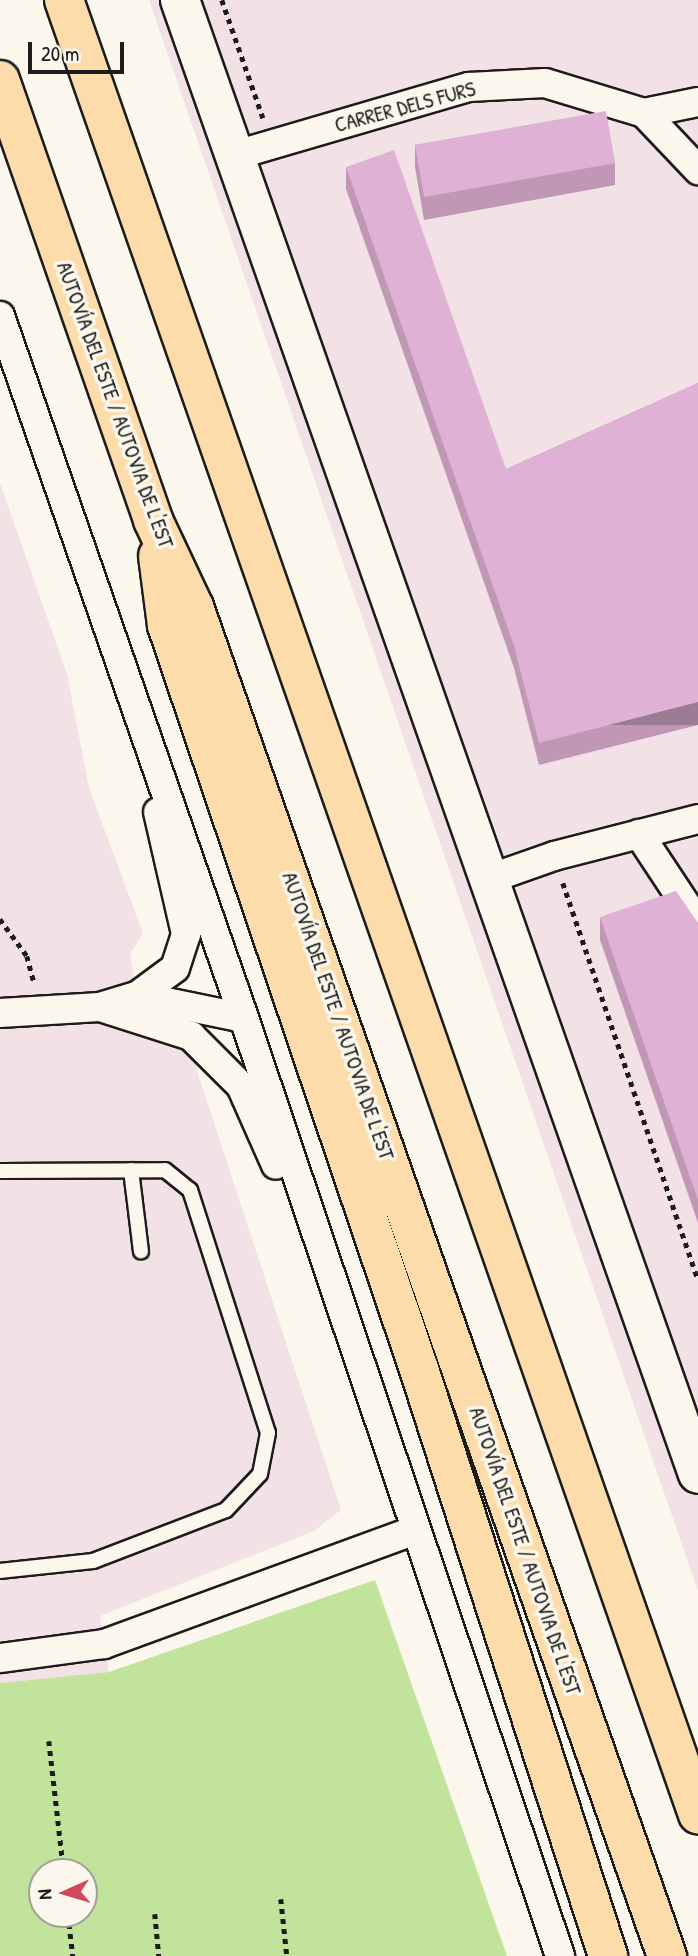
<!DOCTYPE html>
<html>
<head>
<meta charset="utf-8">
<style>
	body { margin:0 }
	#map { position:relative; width:698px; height:1956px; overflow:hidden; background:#fbf7ec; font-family:"Patrick Hand",sans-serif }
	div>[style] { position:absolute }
	.built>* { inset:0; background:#f3e2e5 }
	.green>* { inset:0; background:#c1e39c }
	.path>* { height:4.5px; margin-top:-2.25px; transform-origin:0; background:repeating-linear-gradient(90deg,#1c1c1c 0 5px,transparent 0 10px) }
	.roads { filter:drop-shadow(2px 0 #1c1c1c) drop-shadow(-2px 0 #1c1c1c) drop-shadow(0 2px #1c1c1c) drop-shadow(0 -2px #1c1c1c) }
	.lane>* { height:14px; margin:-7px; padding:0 7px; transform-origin:7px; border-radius:7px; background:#fbf7ec }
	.street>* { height:28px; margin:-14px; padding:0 14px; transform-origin:14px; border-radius:14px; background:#fbf7ec }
	.secondary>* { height:38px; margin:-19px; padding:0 19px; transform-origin:19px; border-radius:19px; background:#fbf7ec }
	.highway>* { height:38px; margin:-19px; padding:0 19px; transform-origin:19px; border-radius:19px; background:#fddcac }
	.wall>* { inset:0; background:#c098b6 }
	.shaded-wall>* { inset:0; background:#9c7c94; transform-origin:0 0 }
	.building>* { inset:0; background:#dfb1d4; transform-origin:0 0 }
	span { translate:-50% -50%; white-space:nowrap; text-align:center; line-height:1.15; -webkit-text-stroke:7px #fbf7ec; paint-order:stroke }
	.street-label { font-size:21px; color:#1c1c1c }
	.north { position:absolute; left:28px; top:1858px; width:70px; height:70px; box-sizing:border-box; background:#fbf7ec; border:2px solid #a29f99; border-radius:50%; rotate:266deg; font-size:19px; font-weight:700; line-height:28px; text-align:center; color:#1c1c1c }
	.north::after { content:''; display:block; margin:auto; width:24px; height:32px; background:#d1495b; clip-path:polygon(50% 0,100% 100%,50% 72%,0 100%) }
	.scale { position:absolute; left:28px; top:42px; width:96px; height:32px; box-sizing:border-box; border:4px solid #1c1c1c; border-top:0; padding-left:9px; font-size:21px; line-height:24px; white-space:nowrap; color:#1c1c1c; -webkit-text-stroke:5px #fbf7ec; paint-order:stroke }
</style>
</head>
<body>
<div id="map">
	<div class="built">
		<div style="clip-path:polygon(149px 0,698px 0,698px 1591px)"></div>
		<div style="clip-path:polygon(0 483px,67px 674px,89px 788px,143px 933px,130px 955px,137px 996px,191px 1036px,198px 1074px,341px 1510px,314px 1531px,100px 1616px,109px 1672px,0 1683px)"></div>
	</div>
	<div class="green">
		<div style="clip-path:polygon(evenodd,375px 1580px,507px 1956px,0 1956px,0 1683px,109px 1672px,375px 1580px,42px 1872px,84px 1872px,84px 1914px,42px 1914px,42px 1872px)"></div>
	</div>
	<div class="path">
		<div style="left:222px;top:0;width:125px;rotate:70.8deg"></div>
		<div style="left:563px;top:883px;width:419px;rotate:71.2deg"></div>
		<div style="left:0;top:919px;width:46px;rotate:53.9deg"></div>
		<div style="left:27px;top:956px;width:28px;rotate:75deg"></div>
		<div style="left:49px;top:1741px;width:132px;rotate:83.5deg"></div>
		<div style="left:281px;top:1899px;width:57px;rotate:84deg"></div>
		<div style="left:68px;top:1914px;width:42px;rotate:83.2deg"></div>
		<div style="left:155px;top:1914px;width:42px;rotate:84.6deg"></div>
	</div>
	<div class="roads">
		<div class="lane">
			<div style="left:131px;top:1170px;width:82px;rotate:83deg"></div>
			<div style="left:0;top:1171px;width:165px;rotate:-0.3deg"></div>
			<div style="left:165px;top:1170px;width:32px;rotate:39deg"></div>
			<div style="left:190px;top:1190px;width:255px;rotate:72.2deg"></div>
			<div style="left:268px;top:1433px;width:42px;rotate:101deg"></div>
			<div style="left:260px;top:1474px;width:50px;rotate:133.4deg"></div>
			<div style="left:226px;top:1510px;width:142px;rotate:159deg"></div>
			<div style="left:93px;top:1561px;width:94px;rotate:173.9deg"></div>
		</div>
		<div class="street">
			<div style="left:644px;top:113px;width:79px;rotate:46.5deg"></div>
			<div style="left:236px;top:155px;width:243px;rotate:-16.3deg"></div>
			<div style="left:469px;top:87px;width:76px;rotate:-3deg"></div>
			<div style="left:545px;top:83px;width:103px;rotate:16.9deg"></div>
			<div style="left:644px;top:113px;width:55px;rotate:-11.5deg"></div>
			<div style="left:0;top:316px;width:743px;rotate:70.83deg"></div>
			<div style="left:244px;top:1018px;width:990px;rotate:71.38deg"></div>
			<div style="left:639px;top:834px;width:107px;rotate:56.5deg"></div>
			<div style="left:486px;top:880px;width:72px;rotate:-19.4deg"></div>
			<div style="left:554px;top:856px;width:149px;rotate:-14.4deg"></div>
			<div style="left:137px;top:996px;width:109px;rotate:11.6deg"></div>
			<div style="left:100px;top:1007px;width:96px;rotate:17.7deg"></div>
			<div style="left:191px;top:1036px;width:71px;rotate:45deg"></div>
			<div style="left:241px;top:1086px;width:86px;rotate:66.1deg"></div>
			<div style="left:0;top:1013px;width:100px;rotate:-3.4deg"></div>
			<div style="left:100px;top:1007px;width:39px;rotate:-17deg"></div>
			<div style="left:137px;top:996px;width:47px;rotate:-36.4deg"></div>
			<div style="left:175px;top:968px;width:36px;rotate:-72deg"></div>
			<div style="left:186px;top:934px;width:125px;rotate:-102.9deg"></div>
			<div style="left:0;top:1658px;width:105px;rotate:-7.7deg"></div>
			<div style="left:104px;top:1644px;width:332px;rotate:-20.1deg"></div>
		</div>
		<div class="secondary">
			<div style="left:180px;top:0;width:1562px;rotate:70.64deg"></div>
		</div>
		<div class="highway">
			<div style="left:64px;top:0;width:1922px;rotate:70.74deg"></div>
			<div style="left:0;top:80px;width:466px;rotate:70.8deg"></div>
			<div style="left:153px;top:520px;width:96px;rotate:64.8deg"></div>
			<div style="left:194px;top:607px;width:1430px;rotate:70.68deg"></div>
			<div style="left:158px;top:556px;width:70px;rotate:82.6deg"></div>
			<div style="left:167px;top:625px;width:786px;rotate:71.29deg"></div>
			<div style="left:419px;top:1369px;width:617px;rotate:72.15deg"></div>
		</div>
	</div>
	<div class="wall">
		<div style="clip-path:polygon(415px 145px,615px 163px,615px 185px,424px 220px,415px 167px)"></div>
		<div style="clip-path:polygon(346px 167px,506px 469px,698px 383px,698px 725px,539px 765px,514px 668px,346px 189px)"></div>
		<div style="clip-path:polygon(600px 917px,698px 923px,698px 1223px,600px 940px)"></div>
	</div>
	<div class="shaded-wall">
		<div style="left:698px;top:702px;width:23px;height:164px;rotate:90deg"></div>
	</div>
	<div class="building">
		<div style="left:606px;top:111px;width:53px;height:194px;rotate:80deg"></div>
		<div style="clip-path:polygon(394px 150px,506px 469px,698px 383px,698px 702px,539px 743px,514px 646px,346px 167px)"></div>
		<div style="clip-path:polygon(676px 891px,698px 923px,698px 1200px,600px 917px)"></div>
	</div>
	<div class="street-label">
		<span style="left:405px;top:107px;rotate:-15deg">CARRER DELS FURS</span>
		<span style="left:115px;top:405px;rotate:70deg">AUTOVÍA DEL ESTE / AUTOVIA DE L'EST</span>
		<span style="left:338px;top:1016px;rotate:71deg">AUTOVÍA DEL ESTE / AUTOVIA DE L'EST</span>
		<span style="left:525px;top:1551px;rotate:71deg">AUTOVÍA DEL ESTE / AUTOVIA DE L'EST</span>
	</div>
	<div class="north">N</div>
	<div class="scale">20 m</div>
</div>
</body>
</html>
